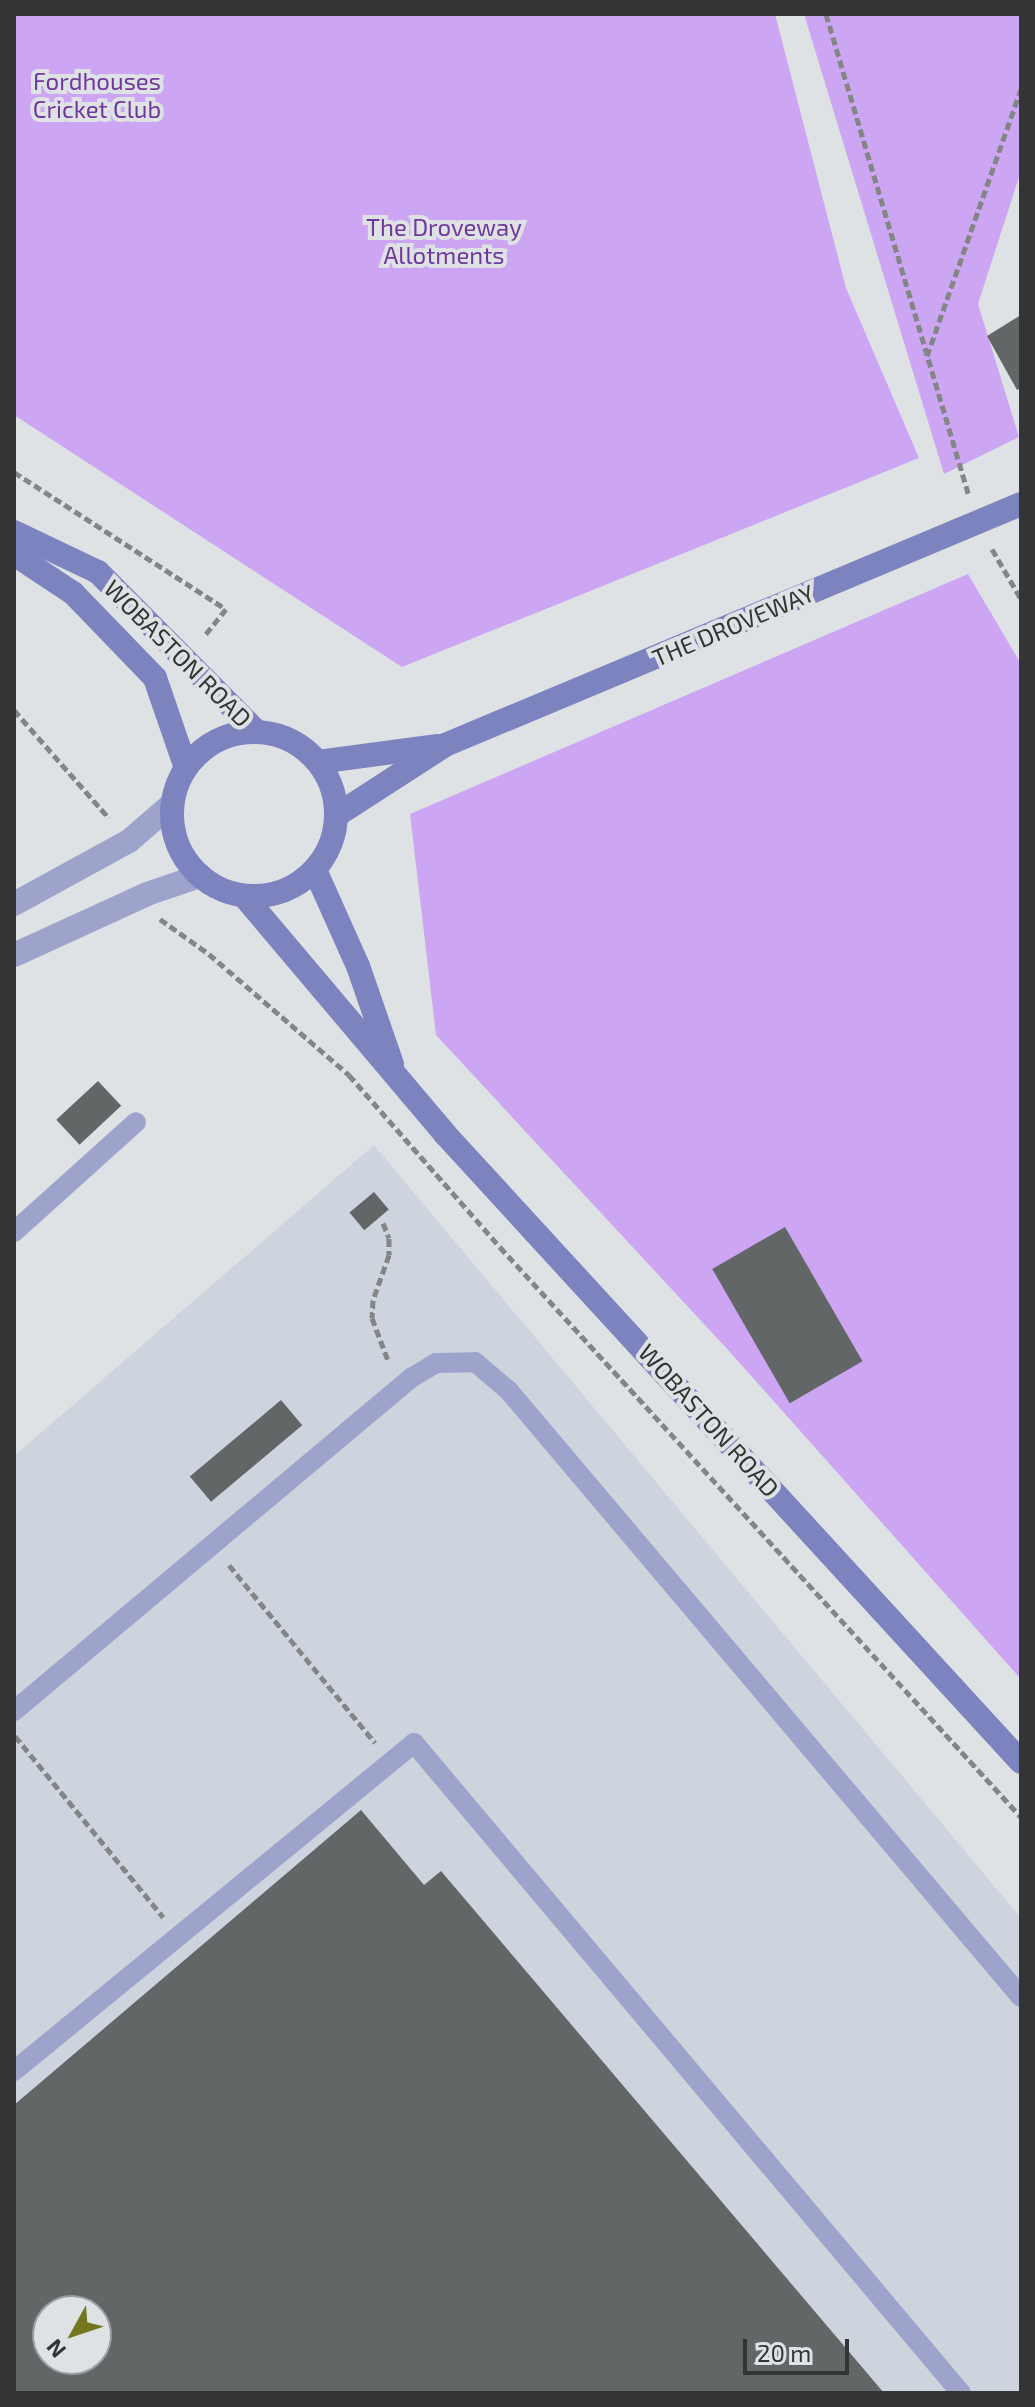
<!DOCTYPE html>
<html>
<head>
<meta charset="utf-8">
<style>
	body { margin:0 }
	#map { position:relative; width:1035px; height:2407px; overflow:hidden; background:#dfe2e5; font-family:"Exo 2",sans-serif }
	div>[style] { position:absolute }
	.built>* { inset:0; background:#cdd4dd }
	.green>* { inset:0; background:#cca6f3 }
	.building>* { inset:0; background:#626667; transform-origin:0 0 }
	.path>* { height:5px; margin-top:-2.5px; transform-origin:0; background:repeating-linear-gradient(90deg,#838587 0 8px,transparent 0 12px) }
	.lane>* { height:20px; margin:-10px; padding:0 10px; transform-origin:10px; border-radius:10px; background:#9da3cb }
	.street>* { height:24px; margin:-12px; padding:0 12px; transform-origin:12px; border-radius:12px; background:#9da3cb }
	.secondary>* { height:24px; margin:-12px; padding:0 12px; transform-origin:12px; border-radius:12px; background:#7d83be }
	.secondary>.ring { margin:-12px; padding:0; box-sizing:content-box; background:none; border:24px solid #7d83be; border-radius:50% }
	span { translate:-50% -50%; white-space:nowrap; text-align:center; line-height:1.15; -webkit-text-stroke:8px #dfe2e5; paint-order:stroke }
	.park-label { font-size:24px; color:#6f389c }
	.street-label { font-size:24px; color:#323435 }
	.frame { position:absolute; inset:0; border:16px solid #323435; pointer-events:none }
	.north { position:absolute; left:32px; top:2295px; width:80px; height:80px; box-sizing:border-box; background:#dfe2e5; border:2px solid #9a9c9f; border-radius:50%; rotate:230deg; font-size:22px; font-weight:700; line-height:32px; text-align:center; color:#323435 }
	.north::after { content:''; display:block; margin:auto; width:28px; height:36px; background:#737720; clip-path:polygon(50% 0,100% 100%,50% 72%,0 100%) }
	.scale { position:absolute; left:743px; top:2339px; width:106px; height:36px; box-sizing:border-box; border:4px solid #323435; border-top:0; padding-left:10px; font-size:24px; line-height:28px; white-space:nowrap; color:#323435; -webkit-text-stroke:6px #dfe2e5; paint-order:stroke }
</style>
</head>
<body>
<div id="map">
	<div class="built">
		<div style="clip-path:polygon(evenodd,374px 1145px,1021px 1918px,1021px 2393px,14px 2393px,14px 1456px,374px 1145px,48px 2311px,96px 2311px,96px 2359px,48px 2359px,48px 2311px)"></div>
	</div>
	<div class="green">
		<div style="clip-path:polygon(14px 14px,775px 14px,846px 288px,919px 458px,402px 667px,14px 415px)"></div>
		<div style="clip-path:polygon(804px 14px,1021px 14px,1021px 171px,978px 304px,1019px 437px,944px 474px)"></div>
		<div style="clip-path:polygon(968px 574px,1021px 664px,1021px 1679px,729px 1351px,436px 1035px,410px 814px)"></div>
	</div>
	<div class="building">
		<div style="clip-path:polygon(1021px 315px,1021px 388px,1017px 390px,987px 336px)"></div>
		<div style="left:98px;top:1081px;width:34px;height:57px;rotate:47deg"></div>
		<div style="left:374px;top:1192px;width:23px;height:32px;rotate:50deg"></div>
		<div style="left:785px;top:1227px;width:155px;height:84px;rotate:60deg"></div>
		<div style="left:281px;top:1400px;width:33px;height:119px;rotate:50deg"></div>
		<div style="clip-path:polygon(evenodd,361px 1810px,424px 1885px,441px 1871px,884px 2393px,14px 2393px,14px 2105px,361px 1810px,48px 2311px,96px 2311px,96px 2359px,48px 2359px,48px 2311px)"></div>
	</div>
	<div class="path">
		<div style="left:826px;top:14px;width:503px;rotate:73.48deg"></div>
		<div style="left:927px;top:356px;width:283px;rotate:-70.6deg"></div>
		<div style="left:14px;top:472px;width:252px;rotate:32.9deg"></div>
		<div style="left:226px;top:609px;width:35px;rotate:129deg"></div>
		<div style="left:992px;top:549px;width:58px;rotate:59.9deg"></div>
		<div style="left:14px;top:710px;width:144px;rotate:48.7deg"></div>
		<div style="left:160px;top:919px;width:60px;rotate:35.5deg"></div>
		<div style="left:209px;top:954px;width:185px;rotate:40.8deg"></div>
		<div style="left:349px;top:1075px;width:229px;rotate:48.7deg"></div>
		<div style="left:500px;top:1247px;width:772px;rotate:47.57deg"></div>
		<div style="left:383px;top:1223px;width:16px;rotate:68deg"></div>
		<div style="left:389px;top:1238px;width:17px;rotate:90deg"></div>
		<div style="left:389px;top:1255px;width:48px;rotate:109.6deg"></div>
		<div style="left:373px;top:1300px;width:18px;rotate:93deg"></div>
		<div style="left:372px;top:1318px;width:48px;rotate:69.3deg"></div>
		<div style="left:229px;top:1565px;width:230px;rotate:50.6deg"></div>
		<div style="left:15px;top:1736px;width:234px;rotate:50.7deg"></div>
	</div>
	<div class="lane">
		<div style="left:14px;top:1232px;width:164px;rotate:-42deg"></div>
		<div style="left:14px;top:1711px;width:518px;rotate:-39.99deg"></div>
		<div style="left:411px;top:1378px;width:29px;rotate:-31deg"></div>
		<div style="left:436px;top:1363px;width:39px;rotate:-1deg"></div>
		<div style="left:475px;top:1362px;width:45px;rotate:40.5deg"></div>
		<div style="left:509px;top:1391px;width:793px;rotate:49.81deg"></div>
		<div style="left:14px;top:2071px;width:517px;rotate:-39.35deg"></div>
		<div style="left:414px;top:1743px;width:850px;rotate:49.92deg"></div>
	</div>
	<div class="street">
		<div style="left:14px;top:904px;width:131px;rotate:-28.7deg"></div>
		<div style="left:129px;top:841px;width:57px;rotate:-40.7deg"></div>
		<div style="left:14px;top:955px;width:146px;rotate:-24.6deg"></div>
		<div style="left:147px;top:894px;width:56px;rotate:-18.8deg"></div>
	</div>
	<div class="secondary">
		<div style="left:14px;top:532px;width:93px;rotate:25.5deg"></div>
		<div style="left:98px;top:572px;width:224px;rotate:45.2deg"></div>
		<div style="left:14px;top:554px;width:71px;rotate:33.5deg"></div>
		<div style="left:73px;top:593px;width:118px;rotate:46deg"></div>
		<div style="left:155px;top:678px;width:95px;rotate:71deg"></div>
		<div class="ring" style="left:172px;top:732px;width:140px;height:140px"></div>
		<div style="left:318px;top:762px;width:121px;rotate:-7.6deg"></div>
		<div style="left:337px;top:815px;width:129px;rotate:-32.9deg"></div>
		<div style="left:445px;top:745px;width:624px;rotate:-22.7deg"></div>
		<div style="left:315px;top:870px;width:105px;rotate:65.9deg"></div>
		<div style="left:358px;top:966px;width:104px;rotate:70.9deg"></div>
		<div style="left:244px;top:896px;width:312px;rotate:49.8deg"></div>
		<div style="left:445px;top:1134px;width:852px;rotate:47.47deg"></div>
	</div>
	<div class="park-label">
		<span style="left:97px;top:95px">Fordhouses<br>Cricket Club</span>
		<span style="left:444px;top:241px">The Droveway<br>Allotments</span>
	</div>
	<div class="street-label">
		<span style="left:733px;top:625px;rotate:-23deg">THE DROVEWAY</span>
		<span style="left:178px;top:653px;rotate:45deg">WOBASTON ROAD</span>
		<span style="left:709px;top:1420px;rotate:48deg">WOBASTON ROAD</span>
	</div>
	<div class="frame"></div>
	<div class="north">N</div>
	<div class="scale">20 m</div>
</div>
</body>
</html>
